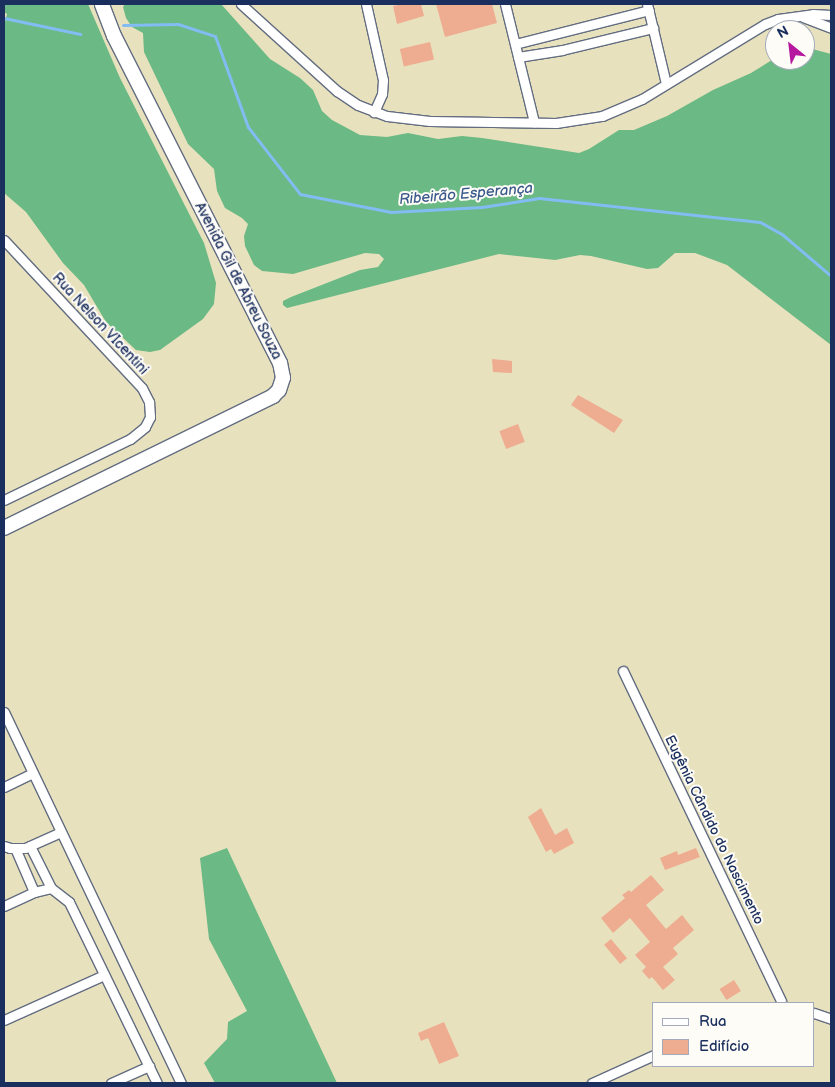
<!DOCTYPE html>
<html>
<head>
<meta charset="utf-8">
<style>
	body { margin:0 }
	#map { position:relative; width:835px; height:1087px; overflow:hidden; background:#e8e1be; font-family:"Balsamiq Sans",sans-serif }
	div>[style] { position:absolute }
	.forest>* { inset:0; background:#6bb984 }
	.stream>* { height:3px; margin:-1.5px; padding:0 1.5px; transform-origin:1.5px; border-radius:1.5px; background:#82bcf3 }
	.building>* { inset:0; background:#eead90; transform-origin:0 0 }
	.roads { filter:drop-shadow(1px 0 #636d80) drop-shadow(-1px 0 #636d80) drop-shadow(0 1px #636d80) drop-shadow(0 -1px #636d80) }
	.street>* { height:9px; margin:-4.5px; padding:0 4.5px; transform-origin:4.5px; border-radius:4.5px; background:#fff }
	.secondary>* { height:14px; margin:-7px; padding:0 7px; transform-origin:7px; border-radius:7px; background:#fff }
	span { translate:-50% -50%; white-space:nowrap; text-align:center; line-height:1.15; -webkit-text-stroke:4px #fdfcf7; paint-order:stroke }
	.street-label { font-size:14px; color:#1b2f5e }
	.water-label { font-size:15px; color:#3a598b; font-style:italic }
	.frame { position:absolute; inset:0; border:5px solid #1b2f5e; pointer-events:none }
	.legend { position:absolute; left:652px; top:1002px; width:162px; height:65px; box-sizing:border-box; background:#fdfcf7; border:1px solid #a3aaba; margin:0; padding:6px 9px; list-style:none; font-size:15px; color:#1b2f5e }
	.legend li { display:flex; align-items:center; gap:10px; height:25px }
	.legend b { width:25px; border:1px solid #a3aaba }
	.north { position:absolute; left:765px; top:20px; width:50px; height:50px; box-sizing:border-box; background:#fdfcf7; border:1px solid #a3aaba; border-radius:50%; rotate:331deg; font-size:14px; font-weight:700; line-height:20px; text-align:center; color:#1b2f5e }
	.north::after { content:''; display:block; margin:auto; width:18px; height:22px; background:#b5179e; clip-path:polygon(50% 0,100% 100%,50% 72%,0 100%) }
</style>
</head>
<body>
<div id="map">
	<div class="forest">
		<div style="clip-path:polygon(4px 4px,88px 4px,120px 78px,204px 243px,216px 283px,214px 304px,203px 319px,160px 350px,150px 352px,136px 350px,106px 322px,84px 285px,63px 263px,26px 212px,4px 193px,4px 26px,7px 14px,4px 12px)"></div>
		<div style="clip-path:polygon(125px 4px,221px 4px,270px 59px,300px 78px,313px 90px,322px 111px,332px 120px,360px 135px,387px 137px,408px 133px,438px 139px,462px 136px,482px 138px,579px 153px,589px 149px,619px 130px,634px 130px,667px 116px,713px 90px,751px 73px,775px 58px,775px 60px,805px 60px,805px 47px,831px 54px,831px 345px,727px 265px,695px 253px,675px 253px,658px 268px,647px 269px,591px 256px,580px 255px,555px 260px,499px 254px,287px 308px,283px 305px,283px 301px,291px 297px,360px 270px,378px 267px,384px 259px,379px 254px,365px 253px,293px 274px,262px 271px,254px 265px,245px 246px,244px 236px,248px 224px,242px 218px,225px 208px,217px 191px,214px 169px,188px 144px,144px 52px,143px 33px,132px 27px,126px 18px,123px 7px)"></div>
		<div style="clip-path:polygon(227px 848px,337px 1083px,215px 1083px,204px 1063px,227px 1039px,228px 1022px,247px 1011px,209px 939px,200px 858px)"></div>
	</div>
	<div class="stream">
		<div style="left:4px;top:18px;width:78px;rotate:11.9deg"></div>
		<div style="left:123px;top:25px;width:55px;rotate:-1deg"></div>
		<div style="left:178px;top:24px;width:39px;rotate:18deg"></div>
		<div style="left:215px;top:36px;width:97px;rotate:70.1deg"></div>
		<div style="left:248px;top:127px;width:85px;rotate:52.2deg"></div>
		<div style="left:300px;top:194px;width:93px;rotate:11.2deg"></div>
		<div style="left:391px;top:212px;width:91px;rotate:-3.1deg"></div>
		<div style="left:482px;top:207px;width:58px;rotate:-9deg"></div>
		<div style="left:539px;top:198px;width:222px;rotate:6.2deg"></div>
		<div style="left:760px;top:222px;width:26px;rotate:29deg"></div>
		<div style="left:783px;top:235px;width:63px;rotate:40.5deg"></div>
	</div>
	<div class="building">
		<div style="clip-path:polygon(403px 4px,421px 4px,424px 16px,397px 24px,393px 6px)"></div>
		<div style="clip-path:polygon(436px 4px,492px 4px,497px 23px,445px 37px)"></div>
		<div style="left:430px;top:42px;width:18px;height:31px;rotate:77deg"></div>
		<div style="clip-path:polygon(492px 359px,512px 361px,512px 373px,493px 372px)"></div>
		<div style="clip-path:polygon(578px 395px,623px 420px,614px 433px,571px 405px)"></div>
		<div style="left:518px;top:424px;width:19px;height:20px;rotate:69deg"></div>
		<div style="clip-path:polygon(541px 808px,555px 835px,567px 828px,574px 843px,554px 854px,551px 849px,546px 852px,528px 817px)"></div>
		<div style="clip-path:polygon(696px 848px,700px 857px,665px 870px,660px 858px,677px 851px,678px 855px)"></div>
		<div style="clip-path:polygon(651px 875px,664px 890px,646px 905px,666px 929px,682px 915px,694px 930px,673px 948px,678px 954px,663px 967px,675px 980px,663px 990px,652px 977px,649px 979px,642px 971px,646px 967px,635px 955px,650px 942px,630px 918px,613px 933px,601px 918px,625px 898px,622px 895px,629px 890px,631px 892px)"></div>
		<div style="left:611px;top:939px;width:25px;height:9px;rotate:50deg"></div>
		<div style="left:734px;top:980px;width:13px;height:17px;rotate:58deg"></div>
		<div style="clip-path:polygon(444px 1022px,459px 1056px,439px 1064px,428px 1038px,421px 1041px,418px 1033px)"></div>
	</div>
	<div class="roads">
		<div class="street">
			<div style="left:241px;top:4px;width:130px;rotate:42.2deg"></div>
			<div style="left:337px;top:91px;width:25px;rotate:34deg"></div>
			<div style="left:358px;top:105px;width:31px;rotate:21deg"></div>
			<div style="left:387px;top:116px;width:43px;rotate:6.6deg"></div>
			<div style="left:430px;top:121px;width:126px;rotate:0.9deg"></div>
			<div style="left:556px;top:123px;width:47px;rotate:-8.7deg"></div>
			<div style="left:602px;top:116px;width:43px;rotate:-23deg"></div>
			<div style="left:642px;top:99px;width:144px;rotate:-31.4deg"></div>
			<div style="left:765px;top:24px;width:14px;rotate:-21deg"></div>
			<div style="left:778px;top:19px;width:35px;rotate:-8deg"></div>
			<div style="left:813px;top:14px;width:18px;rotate:3deg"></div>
			<div style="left:366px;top:4px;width:78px;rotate:77.4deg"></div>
			<div style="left:383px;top:80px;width:14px;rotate:94deg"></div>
			<div style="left:382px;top:94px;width:20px;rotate:114deg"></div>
			<div style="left:505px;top:4px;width:122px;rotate:76.2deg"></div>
			<div style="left:647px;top:4px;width:82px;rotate:76.6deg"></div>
			<div style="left:803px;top:17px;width:30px;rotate:21deg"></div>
			<div style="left:515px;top:44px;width:138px;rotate:-14.2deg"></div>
			<div style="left:518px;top:57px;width:45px;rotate:-9deg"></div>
			<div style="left:562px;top:50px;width:94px;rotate:-13.6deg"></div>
			<div style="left:4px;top:240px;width:202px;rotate:47deg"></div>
			<div style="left:142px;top:388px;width:16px;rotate:63deg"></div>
			<div style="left:149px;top:402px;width:15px;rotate:86deg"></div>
			<div style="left:150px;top:417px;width:11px;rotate:117deg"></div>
			<div style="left:145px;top:427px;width:19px;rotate:141deg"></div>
			<div style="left:130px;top:439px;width:140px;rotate:154.2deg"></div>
			<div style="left:623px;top:671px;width:366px;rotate:64.4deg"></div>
			<div style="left:4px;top:712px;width:411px;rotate:64.5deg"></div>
			<div style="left:4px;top:787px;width:32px;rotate:-26deg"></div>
			<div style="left:4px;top:846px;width:6px;rotate:18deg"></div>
			<div style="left:10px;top:848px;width:15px"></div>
			<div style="left:25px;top:848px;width:39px;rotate:-24deg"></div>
			<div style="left:30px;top:846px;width:47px;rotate:63.4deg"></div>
			<div style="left:15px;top:848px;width:48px;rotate:66.6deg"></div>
			<div style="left:4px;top:906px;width:33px;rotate:-25deg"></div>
			<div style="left:34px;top:892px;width:17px;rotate:-13deg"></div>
			<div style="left:51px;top:888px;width:23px;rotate:38deg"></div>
			<div style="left:69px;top:902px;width:201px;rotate:64.1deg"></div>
			<div style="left:814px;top:1013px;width:18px;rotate:19deg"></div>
			<div style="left:4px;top:1020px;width:110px;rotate:-24.2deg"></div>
			<div style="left:111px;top:1083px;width:42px;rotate:-24.1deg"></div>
			<div style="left:592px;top:1083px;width:68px;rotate:-24.3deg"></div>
		</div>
		<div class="secondary">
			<div style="left:4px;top:528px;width:300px;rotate:-26.1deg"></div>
			<div style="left:273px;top:396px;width:8px;rotate:-45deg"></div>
			<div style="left:279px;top:390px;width:13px;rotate:-72deg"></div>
			<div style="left:283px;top:378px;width:15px;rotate:-101deg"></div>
			<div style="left:280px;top:363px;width:367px;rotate:-116.9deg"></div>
			<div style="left:114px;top:36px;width:34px;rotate:-111deg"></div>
		</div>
	</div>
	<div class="street-label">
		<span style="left:238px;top:281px;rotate:63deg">Avenida Gil de Abreu Souza</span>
		<span style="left:100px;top:324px;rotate:47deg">Rua Nelson VIcentini</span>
		<span style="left:714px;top:830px;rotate:64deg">Eugênia Cândido do Nascimento</span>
	</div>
	<div class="water-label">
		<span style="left:466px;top:194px;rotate:-5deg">Ribeirão Esperança</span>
	</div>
	<div class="frame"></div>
	<ul class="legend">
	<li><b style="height:6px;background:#fff"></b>Rua</li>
	<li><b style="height:14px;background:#eead90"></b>Edifício</li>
	</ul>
	<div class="north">N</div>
</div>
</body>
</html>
